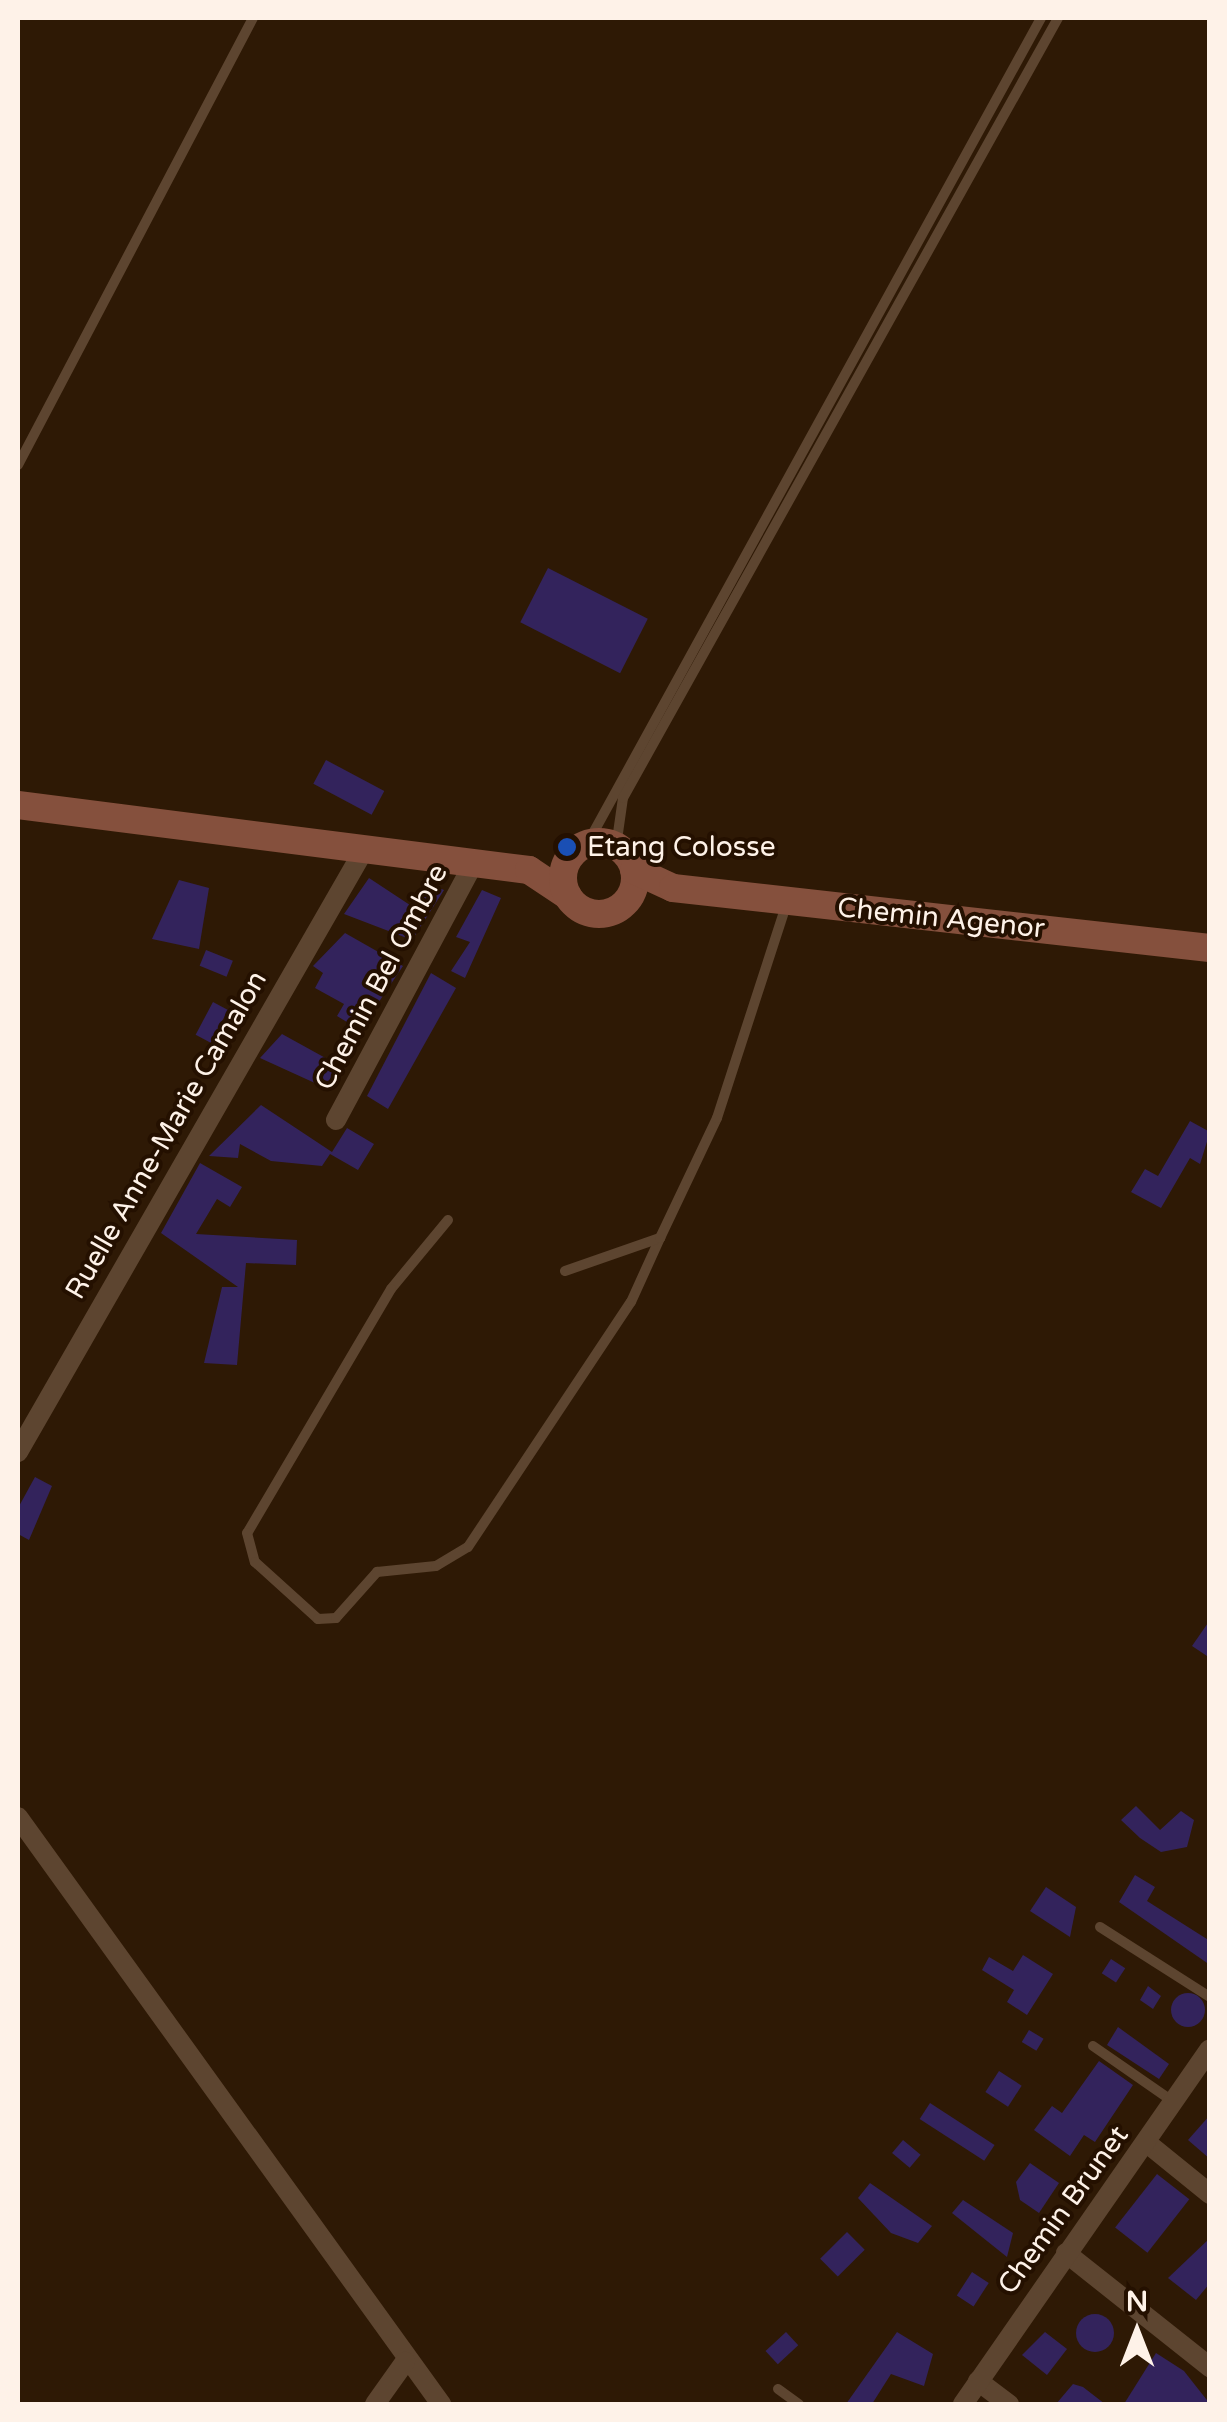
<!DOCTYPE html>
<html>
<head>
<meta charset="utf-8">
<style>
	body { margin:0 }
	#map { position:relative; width:1227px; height:2422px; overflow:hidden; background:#2e1905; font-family:"Varela Round",sans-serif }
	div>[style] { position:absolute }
	.building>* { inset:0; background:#33235c; transform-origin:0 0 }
	.round { border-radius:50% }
	.service>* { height:10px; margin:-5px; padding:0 5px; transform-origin:5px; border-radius:5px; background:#5d4530 }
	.minor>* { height:20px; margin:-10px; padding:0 10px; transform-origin:10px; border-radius:10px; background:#5d4530 }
	.secondary>* { height:28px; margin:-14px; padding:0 14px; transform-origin:14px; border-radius:14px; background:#85503d }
	.secondary>.ring { margin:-14px; padding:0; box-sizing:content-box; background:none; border:28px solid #85503d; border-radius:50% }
	.dots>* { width:28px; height:28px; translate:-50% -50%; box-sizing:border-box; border:5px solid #241000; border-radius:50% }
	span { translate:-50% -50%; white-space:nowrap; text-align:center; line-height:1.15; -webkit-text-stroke:8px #241000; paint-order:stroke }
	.poi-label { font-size:28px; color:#fef2e8 }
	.left { translate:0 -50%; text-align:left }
	.street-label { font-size:28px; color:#fef2e8 }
	.frame { position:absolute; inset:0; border:20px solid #fef2e8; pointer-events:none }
	.north { position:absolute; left:1087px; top:2282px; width:100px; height:100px; -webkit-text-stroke:8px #241000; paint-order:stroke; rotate:0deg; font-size:28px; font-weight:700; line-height:40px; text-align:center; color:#fef2e8 }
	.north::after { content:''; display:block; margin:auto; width:35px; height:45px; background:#fef2e8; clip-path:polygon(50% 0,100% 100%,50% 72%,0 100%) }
</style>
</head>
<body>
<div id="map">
	<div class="building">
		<div style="left:548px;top:568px;width:112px;height:61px;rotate:27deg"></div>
		<div style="left:326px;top:760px;width:66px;height:27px;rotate:28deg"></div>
		<div style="clip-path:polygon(369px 878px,416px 909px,426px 883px,444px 890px,412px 940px,344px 914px)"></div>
		<div style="clip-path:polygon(179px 880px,209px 888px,199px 949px,152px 939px)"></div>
		<div style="clip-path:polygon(482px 890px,501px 898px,465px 978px,451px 971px,470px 942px,456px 937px)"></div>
		<div style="clip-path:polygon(345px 933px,403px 966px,360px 1030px,337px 1016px,344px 1004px,315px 988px,323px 973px,313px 966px)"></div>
		<div style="left:206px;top:950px;width:29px;height:17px;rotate:22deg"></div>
		<div style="clip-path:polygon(431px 973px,456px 988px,388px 1109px,367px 1096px)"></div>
		<div style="left:213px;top:1002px;width:17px;height:37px;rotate:28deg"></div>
		<div style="clip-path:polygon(282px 1034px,340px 1066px,328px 1089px,260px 1058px)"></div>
		<div style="clip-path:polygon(261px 1105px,332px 1152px,347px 1128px,374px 1144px,358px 1170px,330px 1154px,322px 1166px,271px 1161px,240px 1144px,238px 1158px,209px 1156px)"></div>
		<div style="clip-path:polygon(1190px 1121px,1210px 1132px,1200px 1164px,1190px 1158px,1161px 1208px,1131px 1192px,1145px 1169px,1158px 1176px)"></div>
		<div style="clip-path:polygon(200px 1163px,242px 1187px,230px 1207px,217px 1199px,196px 1234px,297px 1240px,296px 1265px,246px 1263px,237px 1365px,204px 1363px,222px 1287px,238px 1287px,161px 1233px)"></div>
		<div style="clip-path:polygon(35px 1477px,52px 1486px,29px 1540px,18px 1534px,18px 1508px)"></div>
		<div style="clip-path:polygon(1210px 1620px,1210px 1658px,1192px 1646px)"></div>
		<div style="clip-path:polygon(1136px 1806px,1160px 1830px,1181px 1811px,1194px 1820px,1187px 1847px,1161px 1852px,1140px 1838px,1121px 1820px)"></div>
		<div style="clip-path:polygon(1135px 1875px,1155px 1887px,1147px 1901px,1210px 1941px,1210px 1965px,1119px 1902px)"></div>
		<div style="clip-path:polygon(1046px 1887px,1076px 1907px,1070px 1937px,1030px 1911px)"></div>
		<div style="clip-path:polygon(1023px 1955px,1053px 1974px,1027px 2015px,1007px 2002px,1014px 1990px,982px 1970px,989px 1957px,1013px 1971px)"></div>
		<div style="left:1111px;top:1959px;width:17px;height:17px;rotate:33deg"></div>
		<div style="clip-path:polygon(1148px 1986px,1161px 1996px,1153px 2009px,1140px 2000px)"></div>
		<div class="round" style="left:1171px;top:1993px;width:34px;height:34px"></div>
		<div style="clip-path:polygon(1118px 2027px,1169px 2064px,1159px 2079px,1107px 2045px)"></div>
		<div style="left:1029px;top:2030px;width:17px;height:14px;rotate:31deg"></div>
		<div style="clip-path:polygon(1099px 2061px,1133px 2085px,1095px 2142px,1084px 2135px,1070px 2156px,1034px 2130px,1052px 2106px,1062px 2113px)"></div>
		<div style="left:999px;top:2071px;width:27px;height:25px;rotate:33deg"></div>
		<div style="left:930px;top:2103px;width:77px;height:19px;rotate:33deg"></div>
		<div style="clip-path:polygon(1210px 2115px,1210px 2159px,1188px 2140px)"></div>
		<div style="left:903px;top:2140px;width:23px;height:17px;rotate:40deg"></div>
		<div style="clip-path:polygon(1030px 2163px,1059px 2183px,1039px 2213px,1020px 2200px,1016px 2182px)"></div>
		<div style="left:1157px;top:2174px;width:41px;height:68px;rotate:38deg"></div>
		<div style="clip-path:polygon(870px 2183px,932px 2226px,918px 2243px,891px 2233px,858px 2198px)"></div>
		<div style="clip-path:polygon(963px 2200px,1013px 2233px,1007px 2257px,952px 2213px)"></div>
		<div style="left:847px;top:2232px;width:25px;height:38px;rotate:45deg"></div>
		<div style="clip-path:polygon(1210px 2238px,1210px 2283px,1196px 2300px,1168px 2278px)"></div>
		<div style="left:972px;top:2272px;width:20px;height:28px;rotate:33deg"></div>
		<div class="round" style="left:1076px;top:2314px;width:38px;height:38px"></div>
		<div style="left:786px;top:2332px;width:18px;height:28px;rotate:47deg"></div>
		<div style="clip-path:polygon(897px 2332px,933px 2354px,924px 2386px,891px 2374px,872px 2404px,846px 2404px)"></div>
		<div style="clip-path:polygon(1045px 2332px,1067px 2349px,1047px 2375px,1022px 2355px)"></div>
		<div style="clip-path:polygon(1156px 2353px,1184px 2371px,1210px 2404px,1124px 2404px)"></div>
		<div style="clip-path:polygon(1073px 2384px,1083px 2387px,1105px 2404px,1056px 2404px)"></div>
	</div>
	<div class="service">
		<div style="left:18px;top:465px;width:505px;rotate:-62.27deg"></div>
		<div style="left:586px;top:846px;width:945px;rotate:-61.21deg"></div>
		<div style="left:616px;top:847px;width:49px;rotate:-81.9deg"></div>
		<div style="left:623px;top:798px;width:893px;rotate:-60.85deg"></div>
		<div style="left:448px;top:1220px;width:89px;rotate:129.6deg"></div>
		<div style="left:391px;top:1289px;width:283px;rotate:120.5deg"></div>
		<div style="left:247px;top:1533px;width:30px;rotate:75deg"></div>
		<div style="left:255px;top:1562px;width:85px;rotate:42.1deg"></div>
		<div style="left:318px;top:1619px;width:18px;rotate:-3deg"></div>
		<div style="left:336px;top:1618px;width:62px;rotate:-48.3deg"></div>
		<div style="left:377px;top:1572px;width:59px;rotate:-5.8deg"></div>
		<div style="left:436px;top:1566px;width:37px;rotate:-31deg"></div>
		<div style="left:468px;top:1547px;width:294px;rotate:-56.4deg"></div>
		<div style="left:631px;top:1302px;width:70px;rotate:-65.6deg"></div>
		<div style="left:565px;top:1271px;width:101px;rotate:-19.2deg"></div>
		<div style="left:660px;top:1238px;width:133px;rotate:-64.6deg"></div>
		<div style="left:717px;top:1118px;width:227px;rotate:-72deg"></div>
		<div style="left:1100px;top:1927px;width:130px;rotate:32.5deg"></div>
		<div style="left:1093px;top:2046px;width:98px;rotate:34.7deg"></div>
		<div style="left:778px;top:2389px;width:26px;rotate:36deg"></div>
	</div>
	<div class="minor">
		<div style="left:336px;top:1120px;width:294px;rotate:-61.8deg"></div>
		<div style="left:18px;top:1452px;width:697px;rotate:-60.12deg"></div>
		<div style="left:18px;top:1817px;width:724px;rotate:54.22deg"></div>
		<div style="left:1147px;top:2143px;width:81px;rotate:39deg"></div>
		<div style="left:1066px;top:2253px;width:184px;rotate:38.4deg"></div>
		<div style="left:978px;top:2381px;width:39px;rotate:37deg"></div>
		<div style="left:375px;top:2404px;width:52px;rotate:-54.5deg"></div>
		<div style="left:963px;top:2404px;width:432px;rotate:-55.2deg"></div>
	</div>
	<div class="secondary">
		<div style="left:18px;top:805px;width:515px;rotate:7.25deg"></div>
		<div style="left:529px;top:870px;width:47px;rotate:33.7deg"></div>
		<div class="ring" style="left:563px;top:842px;width:44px;height:44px"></div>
		<div style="left:634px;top:870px;width:43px;rotate:24.8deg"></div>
		<div style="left:673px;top:888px;width:540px;rotate:6.38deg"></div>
	</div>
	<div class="dots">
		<div style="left:567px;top:847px;background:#1a4fb4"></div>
	</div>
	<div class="poi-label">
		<span class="left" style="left:587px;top:847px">Etang Colosse</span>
	</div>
	<div class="street-label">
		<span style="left:941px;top:918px;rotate:6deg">Chemin Agenor</span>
		<span style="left:381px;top:977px;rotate:-62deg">Chemin Bel Ombre</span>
		<span style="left:166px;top:1135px;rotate:-60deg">Ruelle Anne-Marie Camalon</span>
		<span style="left:1063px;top:2210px;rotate:-54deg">Chemin Brunet</span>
	</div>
	<div class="frame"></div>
	<div class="north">N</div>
</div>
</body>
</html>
